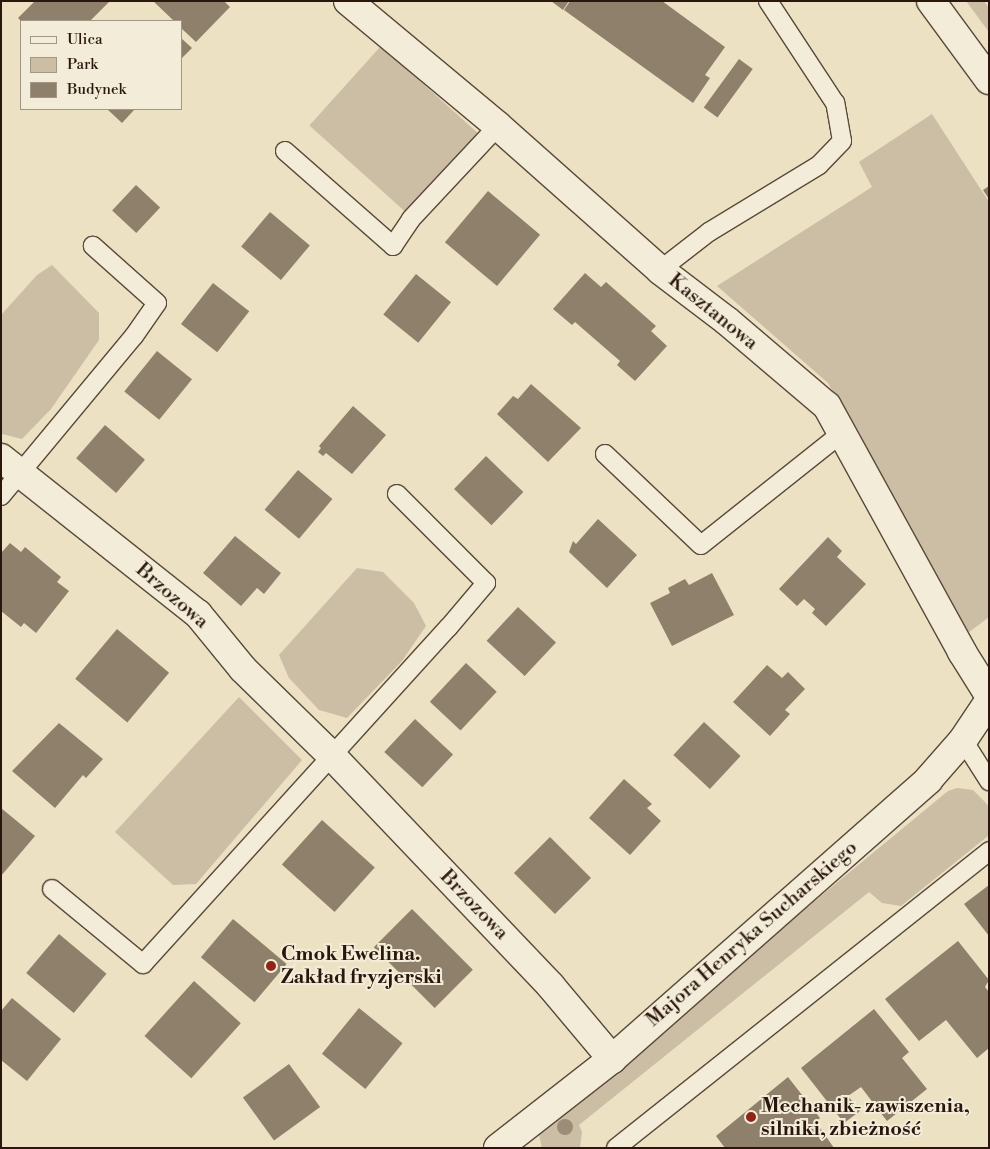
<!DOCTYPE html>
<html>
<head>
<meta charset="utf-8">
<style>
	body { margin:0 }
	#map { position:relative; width:990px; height:1149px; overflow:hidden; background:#ece1c3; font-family:"Libre Bodoni",serif }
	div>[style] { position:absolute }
	.green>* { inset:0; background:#cbbea4; transform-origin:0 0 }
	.building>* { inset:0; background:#8f806c; transform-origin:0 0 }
	.roads { filter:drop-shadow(1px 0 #5a493a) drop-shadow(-1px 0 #5a493a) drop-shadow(0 1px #5a493a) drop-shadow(0 -1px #5a493a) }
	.lane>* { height:18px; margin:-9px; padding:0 9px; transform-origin:9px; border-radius:9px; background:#f3ecd8 }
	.street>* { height:28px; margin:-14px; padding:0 14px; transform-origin:14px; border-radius:14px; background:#f3ecd8 }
	.secondary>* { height:28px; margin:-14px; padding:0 14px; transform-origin:14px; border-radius:14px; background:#f3ecd8 }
	.trees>* { width:16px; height:16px; margin:-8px; border-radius:50%; background:#9c8d78 }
	.dots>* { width:14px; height:14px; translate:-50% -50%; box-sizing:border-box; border:2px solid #f3ecd8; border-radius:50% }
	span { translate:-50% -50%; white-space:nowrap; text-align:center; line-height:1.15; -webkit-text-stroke:4px #f3ecd8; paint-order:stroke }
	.street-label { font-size:20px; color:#2a160d }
	.poi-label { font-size:20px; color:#2a160d; font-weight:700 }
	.left { translate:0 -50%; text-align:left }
	.frame { position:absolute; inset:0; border:2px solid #2a160d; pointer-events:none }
	.legend { position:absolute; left:20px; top:20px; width:162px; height:90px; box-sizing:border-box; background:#f3ecd8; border:1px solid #a39687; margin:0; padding:6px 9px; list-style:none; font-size:15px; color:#2a160d }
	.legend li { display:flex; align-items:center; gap:10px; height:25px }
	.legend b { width:25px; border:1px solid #a39687 }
</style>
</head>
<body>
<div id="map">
	<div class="green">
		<div style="clip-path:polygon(966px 1px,984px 1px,989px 8px,989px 32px)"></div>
		<div style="left:381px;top:46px;width:135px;height:107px;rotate:42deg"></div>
		<div style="clip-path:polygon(932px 114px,989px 202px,989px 617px,968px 633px,828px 383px,717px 286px,872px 187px,859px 162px)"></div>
		<div style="clip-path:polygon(52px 265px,99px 313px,99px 340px,51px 409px,22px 439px,2px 434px,1px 315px,37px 275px)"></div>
		<div style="clip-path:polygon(357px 568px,383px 572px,414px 603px,426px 626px,402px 661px,347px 718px,319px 710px,289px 678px,279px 655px)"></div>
		<div style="clip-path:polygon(239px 697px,302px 760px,196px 884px,173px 885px,115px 832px)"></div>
		<div style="clip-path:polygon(957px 788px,973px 790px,985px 802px,989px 807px,988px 836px,901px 906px,882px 903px,869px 892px,579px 1125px,582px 1132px,580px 1148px,542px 1148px,539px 1135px,546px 1123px,948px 791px)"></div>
	</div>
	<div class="building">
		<div style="clip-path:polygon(35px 1px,110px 1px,90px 21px,21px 21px,18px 18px)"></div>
		<div style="clip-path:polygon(153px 1px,224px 1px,230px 7px,196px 42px,181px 28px,181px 21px,174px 21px)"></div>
		<div style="clip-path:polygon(551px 1px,569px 1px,563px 10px)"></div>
		<div style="clip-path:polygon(570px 1px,662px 1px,725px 47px,705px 75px,710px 78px,693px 103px,564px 10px)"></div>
		<div style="clip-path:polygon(181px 38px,192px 48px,181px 59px)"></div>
		<div style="left:739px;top:59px;width:17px;height:60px;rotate:36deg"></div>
		<div style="clip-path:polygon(107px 109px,135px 109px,122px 123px)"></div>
		<div style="left:136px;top:185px;width:33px;height:35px;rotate:43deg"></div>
		<div style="clip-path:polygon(989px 186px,989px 199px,983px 190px)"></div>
		<div style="left:488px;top:191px;width:68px;height:67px;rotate:40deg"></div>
		<div style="left:270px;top:212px;width:52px;height:45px;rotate:40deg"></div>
		<div style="clip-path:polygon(585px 273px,601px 287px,606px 282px,656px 326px,651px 331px,667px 346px,635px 381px,617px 365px,620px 361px,575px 322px,572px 325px,553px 309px)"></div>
		<div style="left:416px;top:274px;width:45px;height:52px;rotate:39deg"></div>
		<div style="left:213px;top:283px;width:46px;height:52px;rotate:38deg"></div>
		<div style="left:157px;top:351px;width:45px;height:52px;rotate:39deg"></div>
		<div style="clip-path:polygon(531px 384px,581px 428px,548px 462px,497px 414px,513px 396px,518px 399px)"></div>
		<div style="clip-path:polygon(353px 406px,386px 435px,352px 474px,326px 453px,323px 456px,318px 452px,321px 448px,319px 446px)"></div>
		<div style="left:105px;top:425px;width:53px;height:44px;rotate:41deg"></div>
		<div style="left:486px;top:456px;width:52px;height:46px;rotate:44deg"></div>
		<div style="left:298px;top:470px;width:45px;height:52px;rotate:40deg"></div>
		<div style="clip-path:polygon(598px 519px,637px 555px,607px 588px,569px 552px,573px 541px,576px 544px)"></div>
		<div style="clip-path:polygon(235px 536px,281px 573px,264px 594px,257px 588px,241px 606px,203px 573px)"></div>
		<div style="clip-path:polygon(828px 537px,842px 551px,837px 557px,866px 584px,826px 626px,812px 613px,815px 609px,804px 599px,797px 606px,779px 589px)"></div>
		<div style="clip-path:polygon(10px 543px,21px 552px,25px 547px,61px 577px,57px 582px,69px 591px,36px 633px,24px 623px,21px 627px,1px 611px,1px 553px)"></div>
		<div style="clip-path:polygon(712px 573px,734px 615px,672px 646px,650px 603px,670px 593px,668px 588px,685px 579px,689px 585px)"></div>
		<div style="left:518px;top:607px;width:52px;height:46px;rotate:43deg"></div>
		<div style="left:117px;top:629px;width:68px;height:65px;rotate:40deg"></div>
		<div style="left:466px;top:663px;width:42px;height:53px;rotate:43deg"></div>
		<div style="clip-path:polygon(767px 665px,782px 678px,788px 672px,805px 689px,785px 710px,790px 714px,770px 736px,733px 702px)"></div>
		<div style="left:415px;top:719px;width:52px;height:45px;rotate:43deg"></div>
		<div style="left:704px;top:722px;width:50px;height:45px;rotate:43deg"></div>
		<div style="clip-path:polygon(59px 723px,103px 759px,86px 778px,83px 775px,55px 808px,12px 771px)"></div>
		<div style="clip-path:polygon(624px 779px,652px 804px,647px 808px,661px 821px,630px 855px,589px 818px)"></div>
		<div style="clip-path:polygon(1px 808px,35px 836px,1px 876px)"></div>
		<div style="left:322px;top:820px;width:71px;height:60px;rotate:42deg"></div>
		<div style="left:550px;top:837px;width:58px;height:51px;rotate:45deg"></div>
		<div style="clip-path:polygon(989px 885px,989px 936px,964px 904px)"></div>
		<div style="left:412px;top:909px;width:86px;height:54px;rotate:45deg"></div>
		<div style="left:233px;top:919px;width:70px;height:50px;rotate:40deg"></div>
		<div style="left:59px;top:934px;width:62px;height:51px;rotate:40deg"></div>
		<div style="clip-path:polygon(958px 941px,989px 980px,985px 987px,989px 992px,989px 1048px,977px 1058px,946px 1020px,919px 1041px,885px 999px)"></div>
		<div style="left:194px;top:981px;width:63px;height:74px;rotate:42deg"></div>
		<div style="clip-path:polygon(12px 998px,61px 1039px,27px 1081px,1px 1060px,1px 1011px)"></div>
		<div style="left:359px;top:1008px;width:56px;height:59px;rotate:39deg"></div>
		<div style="clip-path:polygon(874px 1009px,909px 1052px,902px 1058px,927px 1089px,887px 1121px,861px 1087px,848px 1096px,860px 1111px,844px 1123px,801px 1068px)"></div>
		<div style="left:289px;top:1064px;width:53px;height:57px;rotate:54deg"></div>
		<div style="clip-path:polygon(788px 1077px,820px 1118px,816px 1122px,834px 1148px,725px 1148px,716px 1136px)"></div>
	</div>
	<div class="roads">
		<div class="lane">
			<div style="left:285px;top:151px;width:144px;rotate:41.3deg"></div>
			<div style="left:393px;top:246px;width:32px;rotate:-56deg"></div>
			<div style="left:411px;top:219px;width:127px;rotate:-46.9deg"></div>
			<div style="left:660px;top:270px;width:62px;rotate:-37.8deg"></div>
			<div style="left:709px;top:232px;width:129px;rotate:-31.3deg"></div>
			<div style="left:819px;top:165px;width:33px;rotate:-46deg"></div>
			<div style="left:842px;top:141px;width:39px;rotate:-100deg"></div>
			<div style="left:835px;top:103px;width:122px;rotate:-123.3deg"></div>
			<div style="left:605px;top:454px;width:132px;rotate:43.5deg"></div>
			<div style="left:701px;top:545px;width:180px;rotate:-38.5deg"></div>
			<div style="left:1px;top:496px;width:208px;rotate:-50.3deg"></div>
			<div style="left:134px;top:336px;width:40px;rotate:-55.1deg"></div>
			<div style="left:157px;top:303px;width:86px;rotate:-138.3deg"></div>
			<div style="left:963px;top:740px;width:49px;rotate:57.6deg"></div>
			<div style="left:52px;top:889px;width:118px;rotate:39.5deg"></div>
			<div style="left:143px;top:964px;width:454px;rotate:-47.8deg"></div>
			<div style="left:448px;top:628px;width:59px;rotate:-49.8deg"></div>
			<div style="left:486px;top:583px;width:126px;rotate:-135deg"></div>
			<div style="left:616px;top:1148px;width:477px;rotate:-38.5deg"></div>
		</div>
		<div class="street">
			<div style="left:348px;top:1px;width:195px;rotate:39.8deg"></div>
			<div style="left:498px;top:126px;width:217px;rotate:41.6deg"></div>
			<div style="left:660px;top:270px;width:84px;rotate:37.3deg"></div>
			<div style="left:727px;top:321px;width:131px;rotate:40.4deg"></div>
			<div style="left:827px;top:406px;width:281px;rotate:61.2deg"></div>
			<div style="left:962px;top:652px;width:51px;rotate:57.9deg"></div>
			<div style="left:1px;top:458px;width:251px;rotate:38.4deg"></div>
			<div style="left:198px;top:614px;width:71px;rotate:50.7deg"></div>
			<div style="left:243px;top:669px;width:123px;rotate:44.3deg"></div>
			<div style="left:331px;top:755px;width:318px;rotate:46.4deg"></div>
			<div style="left:550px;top:985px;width:97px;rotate:50deg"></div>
			<div style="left:498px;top:1148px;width:145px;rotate:-38deg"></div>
			<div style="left:612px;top:1059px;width:422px;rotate:-41.4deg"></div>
			<div style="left:928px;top:780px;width:53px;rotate:-48.8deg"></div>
			<div style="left:963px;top:740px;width:47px;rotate:-56.3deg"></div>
		</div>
		<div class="secondary">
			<div style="left:931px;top:1px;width:98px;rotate:53.7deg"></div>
		</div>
	</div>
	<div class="trees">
		<div style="left:565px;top:1127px"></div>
	</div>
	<div class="dots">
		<div style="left:271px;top:966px;background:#8f2418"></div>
		<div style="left:751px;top:1117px;background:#8f2418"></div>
	</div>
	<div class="street-label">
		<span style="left:713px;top:312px;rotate:39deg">Kasztanowa</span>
		<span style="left:172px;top:596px;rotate:41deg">Brzozowa</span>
		<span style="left:474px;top:905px;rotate:46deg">Brzozowa</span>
		<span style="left:752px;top:934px;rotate:-41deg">Majora Henryka Sucharskiego</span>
	</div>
	<div class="poi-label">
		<span class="left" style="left:281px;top:966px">Cmok Ewelina.<br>Zakład fryzjerski</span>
		<span class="left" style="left:761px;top:1118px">Mechanik- zawiszenia,<br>silniki, zbieżność</span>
	</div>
	<div class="frame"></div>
	<ul class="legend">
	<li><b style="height:6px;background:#f3ecd8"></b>Ulica</li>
	<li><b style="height:14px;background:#cbbea4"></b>Park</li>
	<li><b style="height:14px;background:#8f806c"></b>Budynek</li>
	</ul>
</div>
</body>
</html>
